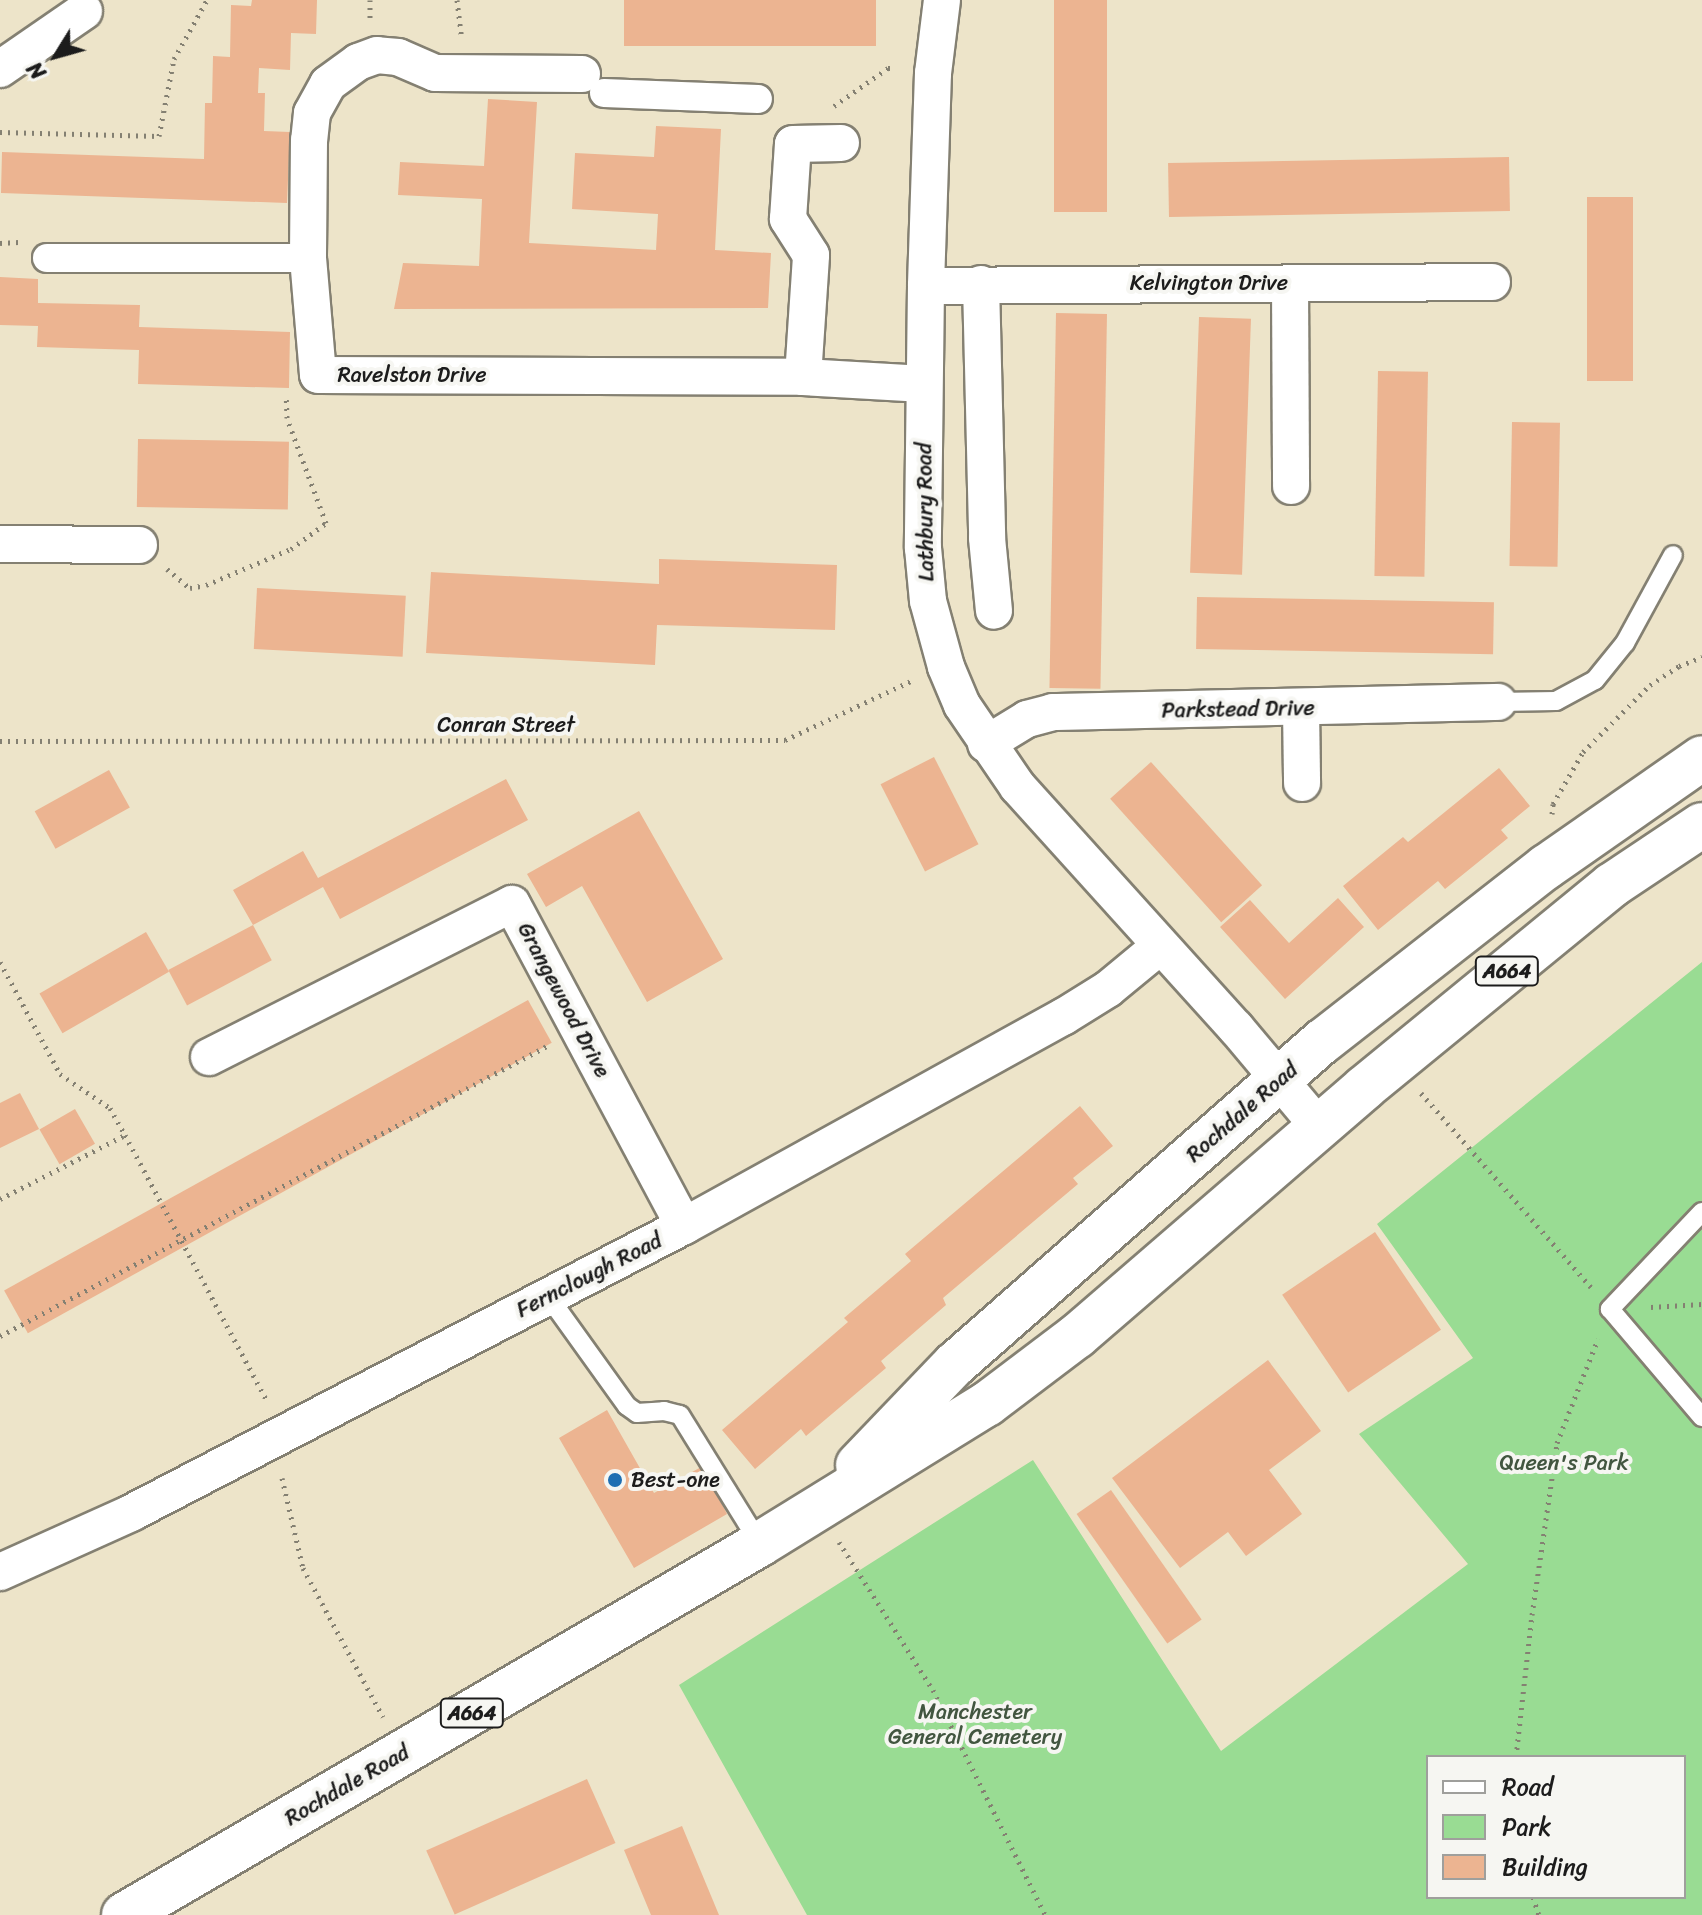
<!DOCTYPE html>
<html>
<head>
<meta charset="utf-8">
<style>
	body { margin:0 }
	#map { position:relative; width:1702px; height:1915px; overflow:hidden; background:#ede4c9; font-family:Sriracha,sans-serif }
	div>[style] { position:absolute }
	.green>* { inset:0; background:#99dc93 }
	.building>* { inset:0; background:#ecb491; transform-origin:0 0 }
	.path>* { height:5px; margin-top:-2.5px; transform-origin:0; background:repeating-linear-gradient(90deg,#848072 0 2px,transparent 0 8px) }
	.roads { filter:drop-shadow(2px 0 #848072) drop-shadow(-2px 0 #848072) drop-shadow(0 2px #848072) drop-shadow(0 -2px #848072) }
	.service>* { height:18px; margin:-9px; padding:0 9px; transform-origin:9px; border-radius:9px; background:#fff }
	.pedestrian>* { height:28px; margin:-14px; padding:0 14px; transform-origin:14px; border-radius:14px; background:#fff }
	.minor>* { height:36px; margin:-18px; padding:0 18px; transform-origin:18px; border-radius:18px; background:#fff }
	.primary>* { height:44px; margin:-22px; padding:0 22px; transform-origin:22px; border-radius:22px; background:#fff }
	.dots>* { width:22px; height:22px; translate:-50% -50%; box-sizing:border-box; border:4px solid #f6f6f2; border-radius:50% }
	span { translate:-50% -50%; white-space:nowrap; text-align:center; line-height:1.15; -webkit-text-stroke:8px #f6f6f2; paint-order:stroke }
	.shield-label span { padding:2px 6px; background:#f6f6f2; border:2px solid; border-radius:6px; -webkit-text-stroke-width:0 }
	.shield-label { font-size:20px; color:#1c1c1c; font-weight:700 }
	.street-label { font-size:22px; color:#1c1c1c }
	.park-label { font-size:22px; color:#425640 }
	.poi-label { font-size:22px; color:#1c1c1c }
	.left { translate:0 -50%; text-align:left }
	.legend { position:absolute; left:1426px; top:1755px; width:260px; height:144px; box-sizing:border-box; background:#f6f6f2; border:2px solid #9f9f9c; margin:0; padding:10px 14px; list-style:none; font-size:24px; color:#1c1c1c }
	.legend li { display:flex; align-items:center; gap:16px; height:40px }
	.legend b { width:40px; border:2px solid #9f9f9c }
	.north { position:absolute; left:16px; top:16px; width:80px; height:80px; -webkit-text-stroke:6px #f6f6f2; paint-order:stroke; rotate:233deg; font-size:22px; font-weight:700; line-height:32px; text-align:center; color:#1c1c1c }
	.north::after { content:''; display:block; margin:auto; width:28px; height:36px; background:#1c1c1c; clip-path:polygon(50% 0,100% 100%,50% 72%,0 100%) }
</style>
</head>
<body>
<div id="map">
	<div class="green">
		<div style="clip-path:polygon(evenodd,1702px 962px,1702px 1915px,807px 1915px,679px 1685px,1033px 1460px,1221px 1751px,1468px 1564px,1359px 1434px,1473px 1358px,1377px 1224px,1702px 962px,1428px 1757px,1684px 1757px,1684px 1897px,1428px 1897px,1428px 1757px)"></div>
	</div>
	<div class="building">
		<div style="clip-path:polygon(252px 0,317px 0,316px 34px,291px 33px,290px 70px,259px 68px,258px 93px,265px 93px,264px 131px,290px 132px,287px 203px,1px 193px,2px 152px,204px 159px,205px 103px,212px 103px,213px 56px,230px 57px,231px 5px,251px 6px)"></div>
		<div style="left:624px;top:0;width:252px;height:46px"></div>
		<div style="left:1054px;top:0;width:53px;height:212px"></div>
		<div style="clip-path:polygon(488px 99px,537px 102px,529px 243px,656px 250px,658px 214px,572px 209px,575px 153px,654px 157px,656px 126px,721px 129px,715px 250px,771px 253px,768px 308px,394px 309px,403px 263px,479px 266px,482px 199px,398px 195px,400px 162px,484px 166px)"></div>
		<div style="left:1509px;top:157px;width:54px;height:341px;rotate:89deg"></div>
		<div style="left:1587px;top:197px;width:46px;height:184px"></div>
		<div style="clip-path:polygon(0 277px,38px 279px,38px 303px,140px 305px,139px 327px,290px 332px,289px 388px,138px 384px,139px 350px,37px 347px,38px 326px,0 325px)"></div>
		<div style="left:1056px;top:313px;width:51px;height:375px;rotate:1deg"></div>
		<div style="left:1199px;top:317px;width:52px;height:256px;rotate:2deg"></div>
		<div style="left:1378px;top:371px;width:50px;height:205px;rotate:1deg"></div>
		<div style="left:1512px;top:422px;width:48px;height:144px;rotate:1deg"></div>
		<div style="left:138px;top:439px;width:151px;height:68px;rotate:1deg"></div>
		<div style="clip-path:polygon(659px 559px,837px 565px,835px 630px,657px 625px,655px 665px,426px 653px,431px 572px,659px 584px)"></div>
		<div style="left:257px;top:588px;width:149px;height:61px;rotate:3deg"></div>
		<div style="left:1197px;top:597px;width:297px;height:52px;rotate:1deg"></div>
		<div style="left:934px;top:757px;width:98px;height:60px;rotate:63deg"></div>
		<div style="left:1151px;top:762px;width:166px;height:55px;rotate:48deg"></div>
		<div style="clip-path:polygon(1499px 768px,1530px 806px,1501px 830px,1508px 838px,1445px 889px,1438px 881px,1378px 930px,1343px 886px,1403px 837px,1408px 842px)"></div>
		<div style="left:109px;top:770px;width:43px;height:85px;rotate:61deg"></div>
		<div style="clip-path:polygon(506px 779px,528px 820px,340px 919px,323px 887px,253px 925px,233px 890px,303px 851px,318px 878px)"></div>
		<div style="clip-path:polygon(639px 811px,723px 959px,647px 1002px,582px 886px,546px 907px,527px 874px)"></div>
		<div style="clip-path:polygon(1338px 898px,1364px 927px,1285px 999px,1220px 927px,1250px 900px,1289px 943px)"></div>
		<div style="left:253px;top:925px;width:40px;height:96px;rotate:62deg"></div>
		<div style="left:146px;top:932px;width:46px;height:123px;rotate:60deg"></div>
		<div style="left:528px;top:1000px;width:49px;height:599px;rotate:61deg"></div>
		<div style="clip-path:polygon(20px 1093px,39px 1129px,0 1148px,0 1103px)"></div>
		<div style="clip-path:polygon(1080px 1106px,1113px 1146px,1073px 1178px,1078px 1184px,943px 1298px,946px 1305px,881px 1361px,886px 1368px,806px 1436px,801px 1429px,755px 1469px,722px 1430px,848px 1322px,844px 1318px,911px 1261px,905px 1254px)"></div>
		<div style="left:75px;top:1109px;width:40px;height:41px;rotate:60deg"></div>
		<div style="left:1375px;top:1232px;width:118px;height:112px;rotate:56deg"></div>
		<div style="clip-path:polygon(1268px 1360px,1321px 1431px,1269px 1470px,1302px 1514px,1246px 1556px,1228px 1532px,1180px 1568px,1112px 1478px)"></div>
		<div style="clip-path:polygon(607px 1410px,654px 1493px,703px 1466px,727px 1514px,634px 1568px,559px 1438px)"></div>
		<div style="left:1111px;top:1490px;width:158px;height:42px;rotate:55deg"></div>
		<div style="left:587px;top:1779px;width:70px;height:176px;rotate:66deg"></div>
		<div style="clip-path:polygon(682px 1826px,719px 1915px,651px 1915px,624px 1850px)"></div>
	</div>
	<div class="path">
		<div style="left:370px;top:0;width:19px;rotate:90deg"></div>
		<div style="left:457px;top:0;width:39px;rotate:83deg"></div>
		<div style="left:834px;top:106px;width:66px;rotate:-35.1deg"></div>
		<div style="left:888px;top:68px;width:7px"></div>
		<div style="left:0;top:132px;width:159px;rotate:1.4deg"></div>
		<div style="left:159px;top:136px;width:78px;rotate:-79deg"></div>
		<div style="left:174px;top:59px;width:68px;rotate:-60.8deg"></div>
		<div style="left:0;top:243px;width:19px;rotate:-3deg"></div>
		<div style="left:167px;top:569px;width:30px;rotate:40deg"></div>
		<div style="left:190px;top:588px;width:16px;rotate:-11deg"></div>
		<div style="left:206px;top:585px;width:92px;rotate:-23deg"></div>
		<div style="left:291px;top:549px;width:44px;rotate:-36.6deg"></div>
		<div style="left:326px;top:523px;width:112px;rotate:-110.4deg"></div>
		<div style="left:287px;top:418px;width:23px;rotate:-92deg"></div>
		<div style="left:0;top:741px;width:785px;rotate:-0.07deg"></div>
		<div style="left:785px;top:740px;width:141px;rotate:-25.1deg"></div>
		<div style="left:1552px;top:814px;width:10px;rotate:-84deg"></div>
		<div style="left:1553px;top:804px;width:60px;rotate:-60deg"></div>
		<div style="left:1583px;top:752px;width:95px;rotate:-45deg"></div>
		<div style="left:1650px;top:685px;width:35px;rotate:-33deg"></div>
		<div style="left:1679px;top:666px;width:25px;rotate:-21deg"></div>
		<div style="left:0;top:962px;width:127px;rotate:61.8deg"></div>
		<div style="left:60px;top:1074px;width:60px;rotate:34.2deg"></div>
		<div style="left:110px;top:1108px;width:31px;rotate:61deg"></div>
		<div style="left:1421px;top:1093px;width:258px;rotate:48.8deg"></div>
		<div style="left:0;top:1199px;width:140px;rotate:-27.1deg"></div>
		<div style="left:125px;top:1135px;width:302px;rotate:61.9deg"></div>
		<div style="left:1651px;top:1307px;width:51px;rotate:-3.4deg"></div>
		<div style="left:0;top:1336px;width:619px;rotate:-27.93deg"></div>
		<div style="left:282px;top:1478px;width:92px;rotate:76.9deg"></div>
		<div style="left:303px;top:1568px;width:169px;rotate:61.8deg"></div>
		<div style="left:839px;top:1542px;width:175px;rotate:57.6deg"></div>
		<div style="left:933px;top:1690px;width:251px;rotate:63.5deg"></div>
		<div style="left:1516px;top:1757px;width:143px;rotate:-83.6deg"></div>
		<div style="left:1532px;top:1615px;width:174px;rotate:-81.7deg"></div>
		<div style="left:1557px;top:1443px;width:112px;rotate:-68.5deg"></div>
		<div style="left:1533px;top:1897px;width:19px;rotate:72deg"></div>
	</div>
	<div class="roads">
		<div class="service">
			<div style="left:1498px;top:702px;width:58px;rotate:-1deg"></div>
			<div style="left:1556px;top:701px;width:44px;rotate:-28.3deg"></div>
			<div style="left:1595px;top:680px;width:48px;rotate:-51deg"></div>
			<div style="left:1625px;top:643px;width:100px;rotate:-61.4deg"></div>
			<div style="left:1702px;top:1212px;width:134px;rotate:133.5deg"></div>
			<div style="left:1610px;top:1309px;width:142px;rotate:49.6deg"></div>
			<div style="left:548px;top:1296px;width:135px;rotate:54.3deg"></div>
			<div style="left:627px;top:1406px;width:12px;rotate:35deg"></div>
			<div style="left:637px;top:1413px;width:27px;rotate:-4deg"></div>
			<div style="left:664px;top:1411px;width:16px;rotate:14deg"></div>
			<div style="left:680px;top:1415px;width:152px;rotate:58.2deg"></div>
		</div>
		<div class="pedestrian">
			<div style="left:604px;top:93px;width:154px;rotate:2.2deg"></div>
			<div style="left:47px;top:258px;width:261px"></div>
		</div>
		<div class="minor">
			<div style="left:942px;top:0;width:74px;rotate:97deg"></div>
			<div style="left:933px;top:73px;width:213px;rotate:91.9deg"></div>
			<div style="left:926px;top:286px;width:262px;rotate:90.7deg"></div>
			<div style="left:923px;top:548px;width:53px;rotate:84.6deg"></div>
			<div style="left:928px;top:601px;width:68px;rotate:74.7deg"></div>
			<div style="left:946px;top:667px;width:41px;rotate:67.2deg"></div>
			<div style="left:962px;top:705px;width:99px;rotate:55.7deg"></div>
			<div style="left:1018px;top:787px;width:325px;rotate:47.9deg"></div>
			<div style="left:1236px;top:1028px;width:129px;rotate:50deg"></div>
			<div style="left:0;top:69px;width:102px;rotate:-34.6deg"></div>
			<div style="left:582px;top:74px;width:147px;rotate:-179.6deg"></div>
			<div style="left:435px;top:73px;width:40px;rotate:-156.6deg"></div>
			<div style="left:398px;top:57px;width:21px;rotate:-175deg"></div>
			<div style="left:377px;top:55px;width:20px;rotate:160deg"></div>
			<div style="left:358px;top:62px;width:37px;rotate:144deg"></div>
			<div style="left:328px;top:84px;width:33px;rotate:119deg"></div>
			<div style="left:312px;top:113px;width:27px;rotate:96deg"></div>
			<div style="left:309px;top:140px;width:118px;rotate:90.5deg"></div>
			<div style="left:308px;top:258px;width:117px;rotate:85.1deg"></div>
			<div style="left:318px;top:375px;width:485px;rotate:0.2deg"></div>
			<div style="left:803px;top:377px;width:121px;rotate:3.3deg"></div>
			<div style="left:1290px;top:283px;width:203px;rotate:89.7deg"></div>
			<div style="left:981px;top:284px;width:254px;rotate:88.6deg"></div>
			<div style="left:987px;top:538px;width:73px;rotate:84.5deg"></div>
			<div style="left:926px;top:286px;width:566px;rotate:-0.4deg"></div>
			<div style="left:803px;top:377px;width:122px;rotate:-86.2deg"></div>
			<div style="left:811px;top:255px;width:43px;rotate:-122.6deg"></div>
			<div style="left:788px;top:219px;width:75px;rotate:-86.2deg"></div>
			<div style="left:793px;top:144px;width:48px;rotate:-1.2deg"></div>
			<div style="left:0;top:544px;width:139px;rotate:0.4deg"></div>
			<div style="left:1301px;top:707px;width:76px;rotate:89.2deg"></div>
			<div style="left:986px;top:744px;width:48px;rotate:-31.4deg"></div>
			<div style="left:1027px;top:719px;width:27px;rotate:-15deg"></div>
			<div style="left:1053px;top:712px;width:445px;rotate:-1.3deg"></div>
			<div style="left:209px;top:1057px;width:339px;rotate:-26.8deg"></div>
			<div style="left:512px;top:904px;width:365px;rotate:61.9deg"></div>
			<div style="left:0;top:1572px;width:144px;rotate:-24.2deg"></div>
			<div style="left:131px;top:1513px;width:623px;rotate:-27.43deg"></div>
			<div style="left:684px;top:1226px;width:433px;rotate:-28.9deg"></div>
			<div style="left:1063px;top:1017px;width:53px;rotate:-31.9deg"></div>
			<div style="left:1108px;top:989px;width:67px;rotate:-39.6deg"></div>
		</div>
		<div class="primary">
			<div style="left:858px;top:1465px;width:140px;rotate:-46.2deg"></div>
			<div style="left:955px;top:1364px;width:490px;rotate:-41.3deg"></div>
			<div style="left:1323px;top:1041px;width:283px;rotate:-38deg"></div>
			<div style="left:1546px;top:867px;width:190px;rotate:-34.9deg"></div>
			<div style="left:124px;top:1915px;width:736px;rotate:-30.26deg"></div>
			<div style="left:760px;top:1544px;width:267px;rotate:-31.7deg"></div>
			<div style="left:987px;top:1404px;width:113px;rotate:-37.1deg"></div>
			<div style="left:1077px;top:1336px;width:379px;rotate:-40.8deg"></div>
			<div style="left:1364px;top:1088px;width:320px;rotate:-39.3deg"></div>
			<div style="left:1612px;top:885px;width:108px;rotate:-33.7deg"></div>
		</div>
	</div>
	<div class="dots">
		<div style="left:615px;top:1480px;background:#1f6fb2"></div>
	</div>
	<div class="shield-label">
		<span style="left:1507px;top:971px">A664</span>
		<span style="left:472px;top:1713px">A664</span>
	</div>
	<div class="street-label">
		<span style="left:1209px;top:283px">Kelvington Drive</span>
		<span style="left:412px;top:375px">Ravelston Drive</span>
		<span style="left:925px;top:512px;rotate:-91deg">Lathbury Road</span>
		<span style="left:1238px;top:709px;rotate:-1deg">Parkstead Drive</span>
		<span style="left:506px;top:725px">Conran Street</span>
		<span style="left:564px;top:1000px;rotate:62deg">Grangewood Drive</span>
		<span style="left:1242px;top:1112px;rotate:-41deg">Rochdale Road</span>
		<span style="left:589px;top:1275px;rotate:-27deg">Fernclough Road</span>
		<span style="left:347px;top:1785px;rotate:-30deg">Rochdale Road</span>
	</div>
	<div class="park-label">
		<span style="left:1564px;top:1463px">Queen's Park</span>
		<span style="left:975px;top:1724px">Manchester<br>General Cemetery</span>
	</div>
	<div class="poi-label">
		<span class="left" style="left:631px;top:1480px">Best-one</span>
	</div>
	<ul class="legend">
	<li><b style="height:10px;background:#fff"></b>Road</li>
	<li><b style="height:22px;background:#99dc93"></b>Park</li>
	<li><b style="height:22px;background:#ecb491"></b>Building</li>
	</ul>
	<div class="north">N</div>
</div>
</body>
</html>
